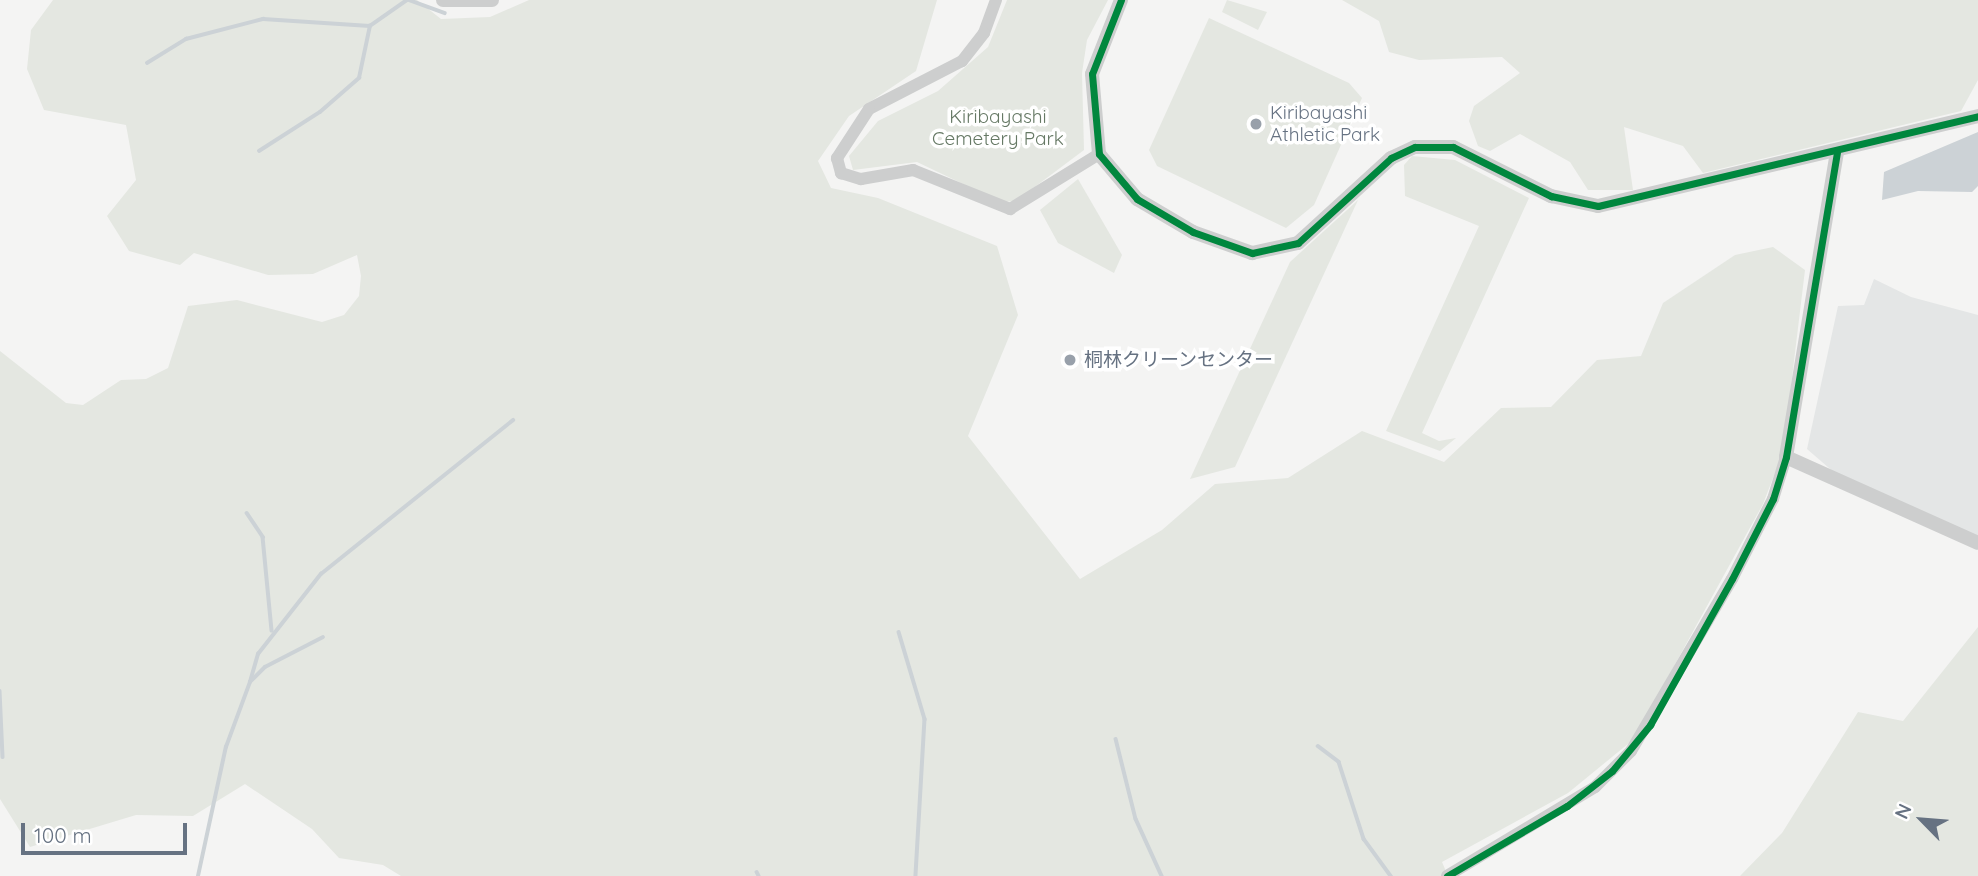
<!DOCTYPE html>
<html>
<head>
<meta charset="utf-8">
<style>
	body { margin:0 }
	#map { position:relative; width:1978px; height:876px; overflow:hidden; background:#f4f4f3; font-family:Quicksand,"Noto Sans JP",sans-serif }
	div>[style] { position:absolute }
	.built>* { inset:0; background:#e4e6e6 }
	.green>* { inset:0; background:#e4e7e1 }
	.water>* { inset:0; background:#ccd2d6 }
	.stream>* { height:3.5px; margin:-1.75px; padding:0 1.75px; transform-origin:1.75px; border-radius:1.75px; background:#ccd2d6 }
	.minor>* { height:12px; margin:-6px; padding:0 6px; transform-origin:6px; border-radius:6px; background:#cdcece }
	.tertiary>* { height:14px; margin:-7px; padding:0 7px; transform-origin:7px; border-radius:7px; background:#cdcece }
	.cycleway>* { height:7px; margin:-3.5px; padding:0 3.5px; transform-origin:3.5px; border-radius:3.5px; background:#00873e }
	.dots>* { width:19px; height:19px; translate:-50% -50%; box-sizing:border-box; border:4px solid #fff; border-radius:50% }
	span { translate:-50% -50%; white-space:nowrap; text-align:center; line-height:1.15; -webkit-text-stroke:7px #fff; paint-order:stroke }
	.poi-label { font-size:19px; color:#667282 }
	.left { translate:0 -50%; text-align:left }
	.park-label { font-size:19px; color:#667965 }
	.north { position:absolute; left:1887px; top:785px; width:70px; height:70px; -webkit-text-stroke:5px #fff; paint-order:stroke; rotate:295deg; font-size:19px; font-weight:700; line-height:28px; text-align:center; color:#667282 }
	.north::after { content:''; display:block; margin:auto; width:24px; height:32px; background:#667282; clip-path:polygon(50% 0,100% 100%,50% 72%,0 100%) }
	.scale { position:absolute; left:21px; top:823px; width:166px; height:32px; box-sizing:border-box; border:4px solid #667282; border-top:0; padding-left:9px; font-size:21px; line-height:24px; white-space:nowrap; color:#667282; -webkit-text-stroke:5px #fff; paint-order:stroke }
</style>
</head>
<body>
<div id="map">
	<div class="built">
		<div style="clip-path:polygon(1874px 279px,1911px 297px,1978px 315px,1978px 538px,1844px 481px,1807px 449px,1838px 306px,1864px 305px)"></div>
	</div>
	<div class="green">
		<div style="clip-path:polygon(53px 0,417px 0,441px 19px,490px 17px,529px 0,937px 0,916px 71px,849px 116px,818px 161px,831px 188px,878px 198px,997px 246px,1018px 315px,968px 436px,1080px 579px,1162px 530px,1215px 484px,1288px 478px,1362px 431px,1444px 462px,1501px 408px,1551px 407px,1597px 360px,1641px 356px,1663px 303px,1735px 255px,1773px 247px,1805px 270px,1783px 452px,1763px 504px,1634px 739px,1568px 793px,1442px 862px,1448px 876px,401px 876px,383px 865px,339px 858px,312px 829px,245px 784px,193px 816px,136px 815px,30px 847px,0 799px,0 351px,66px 403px,83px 405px,121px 380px,146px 379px,168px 368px,188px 306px,237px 300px,322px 322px,344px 315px,359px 296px,361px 276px,357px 255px,313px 274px,268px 275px,194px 253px,180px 265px,129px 251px,107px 216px,136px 180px,126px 125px,44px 110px,27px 69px,31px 30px)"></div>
		<div style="clip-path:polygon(1007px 0,1108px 0,1087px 40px,1082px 73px,1084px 150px,1016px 201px,1001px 202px,917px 162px,853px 170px,849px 156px,878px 121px,938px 91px,988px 47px)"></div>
		<div style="clip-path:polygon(1227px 0,1267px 12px,1258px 30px,1222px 12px)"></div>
		<div style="clip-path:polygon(1342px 0,1978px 0,1978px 80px,1961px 111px,1703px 173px,1683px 146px,1624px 127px,1633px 190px,1588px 190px,1570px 162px,1520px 134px,1490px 151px,1478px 146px,1469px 121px,1474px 106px,1520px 73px,1502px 57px,1419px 60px,1389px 52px,1379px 21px)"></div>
		<div style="clip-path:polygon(1209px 18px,1349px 83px,1362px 98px,1314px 205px,1286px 228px,1157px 166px,1149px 150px)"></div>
		<div style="clip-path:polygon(1412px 156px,1455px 160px,1529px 198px,1422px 433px,1439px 441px,1456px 438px,1440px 451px,1386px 431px,1479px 226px,1405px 196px,1404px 165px)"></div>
		<div style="clip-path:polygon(1078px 179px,1122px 255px,1114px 273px,1058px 243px,1040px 210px)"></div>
		<div style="clip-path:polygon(1358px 200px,1235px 467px,1190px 479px,1290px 262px)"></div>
		<div style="clip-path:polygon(1978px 627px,1978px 876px,1740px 876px,1782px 833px,1858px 712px,1903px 721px)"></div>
	</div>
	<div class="water">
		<div style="clip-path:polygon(1978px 132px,1978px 186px,1972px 192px,1918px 191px,1882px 200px,1884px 172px)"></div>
	</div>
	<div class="stream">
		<div style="left:409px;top:0;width:38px;rotate:20deg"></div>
		<div style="left:147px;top:63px;width:46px;rotate:-31.6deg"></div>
		<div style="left:186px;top:39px;width:80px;rotate:-14.6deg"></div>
		<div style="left:263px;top:19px;width:107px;rotate:3.7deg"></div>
		<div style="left:370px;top:26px;width:45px;rotate:-35.1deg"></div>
		<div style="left:259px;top:151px;width:72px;rotate:-32.6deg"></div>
		<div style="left:320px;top:112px;width:52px;rotate:-41.1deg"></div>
		<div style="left:359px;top:78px;width:53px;rotate:-78.1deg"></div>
		<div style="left:247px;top:513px;width:29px;rotate:56deg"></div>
		<div style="left:263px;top:537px;width:94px;rotate:84.5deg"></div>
		<div style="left:899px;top:632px;width:91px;rotate:73.4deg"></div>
		<div style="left:925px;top:719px;width:157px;rotate:93.3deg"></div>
		<div style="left:250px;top:682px;width:29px;rotate:-74deg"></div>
		<div style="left:258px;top:654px;width:102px;rotate:-51.8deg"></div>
		<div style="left:321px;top:574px;width:246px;rotate:-38.7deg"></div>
		<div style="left:0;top:691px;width:66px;rotate:87.4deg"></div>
		<div style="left:1116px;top:739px;width:82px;rotate:76deg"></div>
		<div style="left:1136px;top:819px;width:63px;rotate:65.5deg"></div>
		<div style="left:1318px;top:746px;width:26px;rotate:37deg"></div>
		<div style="left:1339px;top:762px;width:81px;rotate:72deg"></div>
		<div style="left:1364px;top:839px;width:46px;rotate:53.9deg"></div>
		<div style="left:757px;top:872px;width:4px;rotate:63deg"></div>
		<div style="left:198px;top:876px;width:132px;rotate:-77.8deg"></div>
		<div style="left:226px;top:747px;width:69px;rotate:-69.7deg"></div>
		<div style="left:250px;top:682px;width:21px;rotate:-45deg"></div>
		<div style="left:265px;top:667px;width:65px;rotate:-27.3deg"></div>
	</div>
	<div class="minor">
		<div style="left:996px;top:0;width:35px;rotate:110deg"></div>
		<div style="left:984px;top:33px;width:36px;rotate:128deg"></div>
		<div style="left:962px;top:61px;width:105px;rotate:152.7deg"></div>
		<div style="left:869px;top:109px;width:59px;rotate:123.1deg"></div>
		<div style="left:837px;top:158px;width:16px;rotate:75deg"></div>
		<div style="left:841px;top:173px;width:21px;rotate:17deg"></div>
		<div style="left:861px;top:179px;width:53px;rotate:-9.8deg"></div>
		<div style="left:913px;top:170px;width:105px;rotate:21.9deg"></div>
		<div style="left:1010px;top:209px;width:105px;rotate:-31.7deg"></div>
		<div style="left:1447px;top:876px;width:173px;rotate:-31deg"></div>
		<div style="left:1595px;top:787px;width:51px;rotate:-45deg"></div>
		<div style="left:1631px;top:751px;width:199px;rotate:-59.6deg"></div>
		<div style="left:1732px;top:579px;width:90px;rotate:-62.9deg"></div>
		<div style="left:1773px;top:499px;width:44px;rotate:-72.8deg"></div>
	</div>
	<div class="tertiary">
		<div style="left:443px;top:0;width:49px"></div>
		<div style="left:1121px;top:0;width:79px;rotate:111.4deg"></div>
		<div style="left:1092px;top:74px;width:80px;rotate:85deg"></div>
		<div style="left:1099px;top:154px;width:59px;rotate:49.8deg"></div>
		<div style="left:1137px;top:199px;width:65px;rotate:30.5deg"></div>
		<div style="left:1193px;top:232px;width:63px;rotate:19.6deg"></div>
		<div style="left:1252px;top:253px;width:47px;rotate:-12.3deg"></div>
		<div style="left:1298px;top:243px;width:126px;rotate:-42.4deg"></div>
		<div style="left:1391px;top:158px;width:26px;rotate:-25deg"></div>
		<div style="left:1415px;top:147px;width:38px"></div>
		<div style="left:1453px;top:147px;width:110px;rotate:26.6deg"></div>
		<div style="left:1551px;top:196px;width:48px;rotate:12deg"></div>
		<div style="left:1598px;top:206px;width:391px;rotate:-13.3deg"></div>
		<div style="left:1837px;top:152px;width:309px;rotate:99.5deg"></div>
		<div style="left:1786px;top:457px;width:210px;rotate:24.1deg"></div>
	</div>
	<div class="cycleway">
		<div style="left:1121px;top:0;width:79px;rotate:111.4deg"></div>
		<div style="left:1092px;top:74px;width:80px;rotate:85deg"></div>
		<div style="left:1099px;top:154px;width:59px;rotate:49.8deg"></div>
		<div style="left:1137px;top:199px;width:65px;rotate:30.5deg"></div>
		<div style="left:1193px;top:232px;width:63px;rotate:19.6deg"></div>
		<div style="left:1252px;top:253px;width:47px;rotate:-12.3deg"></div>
		<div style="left:1298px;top:243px;width:126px;rotate:-42.4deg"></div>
		<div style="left:1391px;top:158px;width:26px;rotate:-25deg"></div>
		<div style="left:1415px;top:147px;width:38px"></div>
		<div style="left:1453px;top:147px;width:110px;rotate:26.6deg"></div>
		<div style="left:1551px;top:196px;width:48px;rotate:12deg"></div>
		<div style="left:1598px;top:206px;width:391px;rotate:-13.3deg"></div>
		<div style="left:1447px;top:876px;width:139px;rotate:-30.3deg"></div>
		<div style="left:1567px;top:806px;width:57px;rotate:-37.9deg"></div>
		<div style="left:1612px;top:771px;width:60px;rotate:-50.4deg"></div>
		<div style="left:1650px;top:725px;width:167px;rotate:-60.7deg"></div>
		<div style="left:1732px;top:579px;width:90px;rotate:-62.9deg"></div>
		<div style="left:1773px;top:499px;width:44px;rotate:-72.8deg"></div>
		<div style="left:1786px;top:457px;width:309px;rotate:-80.5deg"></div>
	</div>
	<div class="dots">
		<div style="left:1256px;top:124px;background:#98a0aa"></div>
		<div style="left:1070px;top:360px;background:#98a0aa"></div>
	</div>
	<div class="poi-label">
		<span class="left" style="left:1270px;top:124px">Kiribayashi<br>Athletic Park</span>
		<span class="left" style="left:1084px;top:360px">桐林クリーンセンター</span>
	</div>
	<div class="park-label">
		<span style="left:998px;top:128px">Kiribayashi<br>Cemetery Park</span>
	</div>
	<div class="north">N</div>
	<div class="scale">100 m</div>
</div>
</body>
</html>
